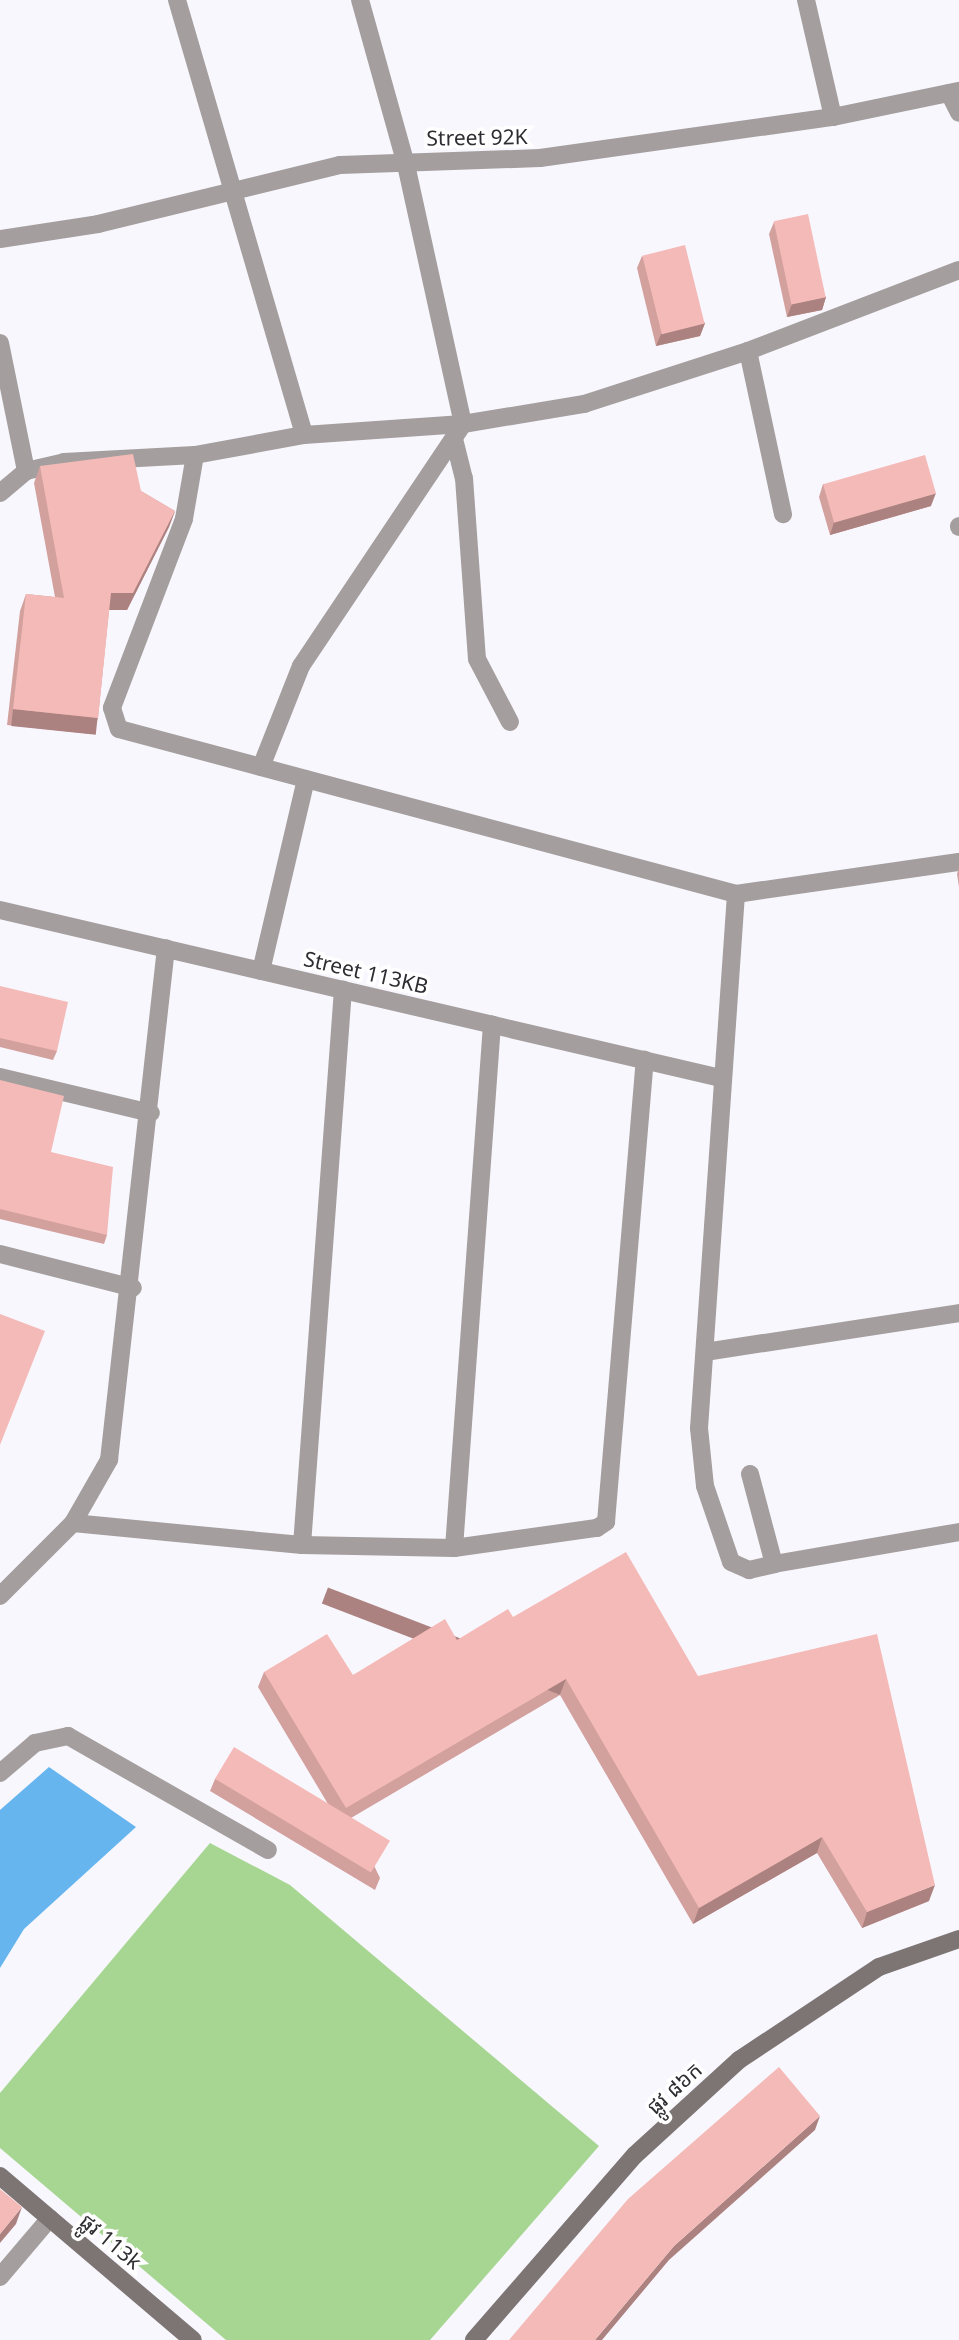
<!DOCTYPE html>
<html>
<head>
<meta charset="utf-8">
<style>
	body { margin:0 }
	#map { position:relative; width:959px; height:2340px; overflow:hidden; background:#f9f7fe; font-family:"Noto Sans","Noto Sans Khmer",sans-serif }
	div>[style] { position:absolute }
	.green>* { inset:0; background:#a6d692 }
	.water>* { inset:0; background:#66b5ee }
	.street>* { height:18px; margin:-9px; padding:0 9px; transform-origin:9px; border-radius:9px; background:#a49f9e }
	.secondary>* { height:18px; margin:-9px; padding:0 9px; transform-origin:9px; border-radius:9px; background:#7c7574 }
	.wall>* { inset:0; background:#d2a09d }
	.shaded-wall>* { inset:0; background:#ab8280; transform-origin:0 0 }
	.building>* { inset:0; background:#f4bab7; transform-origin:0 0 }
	span { translate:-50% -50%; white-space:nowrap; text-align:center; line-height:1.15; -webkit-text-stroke:7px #fff; paint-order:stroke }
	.street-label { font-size:21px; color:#2e2d31 }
</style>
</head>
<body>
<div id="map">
	<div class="green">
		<div style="clip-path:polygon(210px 1843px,290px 1885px,599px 2146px,430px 2340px,226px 2340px,0 2148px,0 2093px)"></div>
	</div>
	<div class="water">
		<div style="clip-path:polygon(49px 1767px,136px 1827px,24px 1929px,0 1968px,0 1810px)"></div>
	</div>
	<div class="street">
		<div style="left:177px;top:0;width:453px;rotate:73.7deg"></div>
		<div style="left:806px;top:0;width:120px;rotate:77deg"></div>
		<div style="left:949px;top:93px;width:22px;rotate:63deg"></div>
		<div style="left:0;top:239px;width:99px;rotate:-8.7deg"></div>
		<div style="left:98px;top:224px;width:249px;rotate:-13.7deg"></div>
		<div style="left:340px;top:165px;width:200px;rotate:-2deg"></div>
		<div style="left:540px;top:158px;width:296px;rotate:-8deg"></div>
		<div style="left:833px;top:117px;width:129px;rotate:-11.7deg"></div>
		<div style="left:0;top:343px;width:131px;rotate:78.5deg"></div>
		<div style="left:748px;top:351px;width:167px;rotate:77.9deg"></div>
		<div style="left:455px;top:443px;width:36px;rotate:76deg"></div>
		<div style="left:464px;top:478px;width:181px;rotate:85.9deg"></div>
		<div style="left:477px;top:659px;width:71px;rotate:62.4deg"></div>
		<div style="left:195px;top:455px;width:65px;rotate:99.8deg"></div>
		<div style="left:184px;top:519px;width:202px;rotate:110.9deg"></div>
		<div style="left:112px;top:708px;width:22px;rotate:72deg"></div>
		<div style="left:119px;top:729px;width:639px;rotate:14.97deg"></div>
		<div style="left:736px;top:894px;width:225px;rotate:-8.2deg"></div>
		<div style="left:0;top:493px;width:34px;rotate:-40deg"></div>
		<div style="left:26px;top:471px;width:39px;rotate:-13deg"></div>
		<div style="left:64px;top:462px;width:131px;rotate:-3.1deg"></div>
		<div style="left:195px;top:455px;width:111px;rotate:-10.4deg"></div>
		<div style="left:304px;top:435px;width:159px;rotate:-4deg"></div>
		<div style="left:463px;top:424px;width:123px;rotate:-9.4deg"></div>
		<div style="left:584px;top:404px;width:172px;rotate:-17.9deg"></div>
		<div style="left:748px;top:351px;width:226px;rotate:-21deg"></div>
		<div style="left:959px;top:526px;width:1px;rotate:90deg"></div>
		<div style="left:261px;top:767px;width:109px;rotate:-68.4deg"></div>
		<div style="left:301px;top:666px;width:291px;rotate:-56.2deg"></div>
		<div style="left:463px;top:424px;width:269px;rotate:-102.4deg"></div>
		<div style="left:405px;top:161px;width:167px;rotate:-105.6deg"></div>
		<div style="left:736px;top:894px;width:535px;rotate:93.96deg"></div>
		<div style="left:699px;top:1428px;width:58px;rotate:84.1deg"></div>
		<div style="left:705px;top:1486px;width:80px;rotate:71.1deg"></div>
		<div style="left:731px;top:1562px;width:20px;rotate:24deg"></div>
		<div style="left:749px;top:1570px;width:26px;rotate:-13deg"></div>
		<div style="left:0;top:910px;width:740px;rotate:13.12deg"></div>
		<div style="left:261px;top:971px;width:197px;rotate:-76.8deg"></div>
		<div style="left:0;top:1077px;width:155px;rotate:13.4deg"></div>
		<div style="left:0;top:1254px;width:137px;rotate:14.3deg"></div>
		<div style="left:705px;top:1352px;width:257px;rotate:-8.7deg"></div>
		<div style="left:750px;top:1474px;width:93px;rotate:75.1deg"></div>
		<div style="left:774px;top:1564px;width:188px;rotate:-9.8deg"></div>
		<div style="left:73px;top:1523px;width:230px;rotate:5.5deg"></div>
		<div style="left:302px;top:1545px;width:152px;rotate:1.1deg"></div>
		<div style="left:454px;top:1548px;width:144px;rotate:-8deg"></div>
		<div style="left:597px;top:1528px;width:11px;rotate:-34deg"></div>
		<div style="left:606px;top:1522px;width:464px;rotate:-85.2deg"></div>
		<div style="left:302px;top:1545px;width:557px;rotate:-85.78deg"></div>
		<div style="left:454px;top:1548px;width:525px;rotate:-85.85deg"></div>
		<div style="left:0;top:1596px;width:103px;rotate:-45deg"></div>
		<div style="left:73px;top:1523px;width:73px;rotate:-60.3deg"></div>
		<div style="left:109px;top:1460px;width:515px;rotate:-83.65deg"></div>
		<div style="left:0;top:1773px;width:46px;rotate:-40.6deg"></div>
		<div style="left:35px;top:1743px;width:34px;rotate:-12deg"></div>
		<div style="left:68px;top:1736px;width:230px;rotate:29.7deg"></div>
		<div style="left:0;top:2277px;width:77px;rotate:-49.7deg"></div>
	</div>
	<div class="secondary">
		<div style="left:0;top:2176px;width:253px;rotate:40.4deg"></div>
		<div style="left:474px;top:2340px;width:245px;rotate:-49deg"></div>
		<div style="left:635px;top:2155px;width:141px;rotate:-42.4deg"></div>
		<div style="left:739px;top:2060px;width:168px;rotate:-33.6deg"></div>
		<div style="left:879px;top:1967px;width:85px;rotate:-19.3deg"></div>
	</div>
	<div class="wall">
		<div style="clip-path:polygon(774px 222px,826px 297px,822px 310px,787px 317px,769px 234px)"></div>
		<div style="clip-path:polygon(642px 256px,705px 323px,700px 336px,656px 346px,637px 268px)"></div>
		<div style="clip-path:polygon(40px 466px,141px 491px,175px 511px,169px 527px,127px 610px,109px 610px,98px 718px,92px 734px,7px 725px,20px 611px,26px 594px,55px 597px,34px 483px)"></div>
		<div style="clip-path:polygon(823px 484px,931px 506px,830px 535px,819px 497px)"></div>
		<div style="clip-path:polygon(959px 867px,959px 887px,957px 874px)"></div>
		<div style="clip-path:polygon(0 986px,57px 1051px,53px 1060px,0 1047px)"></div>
		<div style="clip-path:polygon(0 1080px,107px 1235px,104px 1244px,0 1219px)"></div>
		<div style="clip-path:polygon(513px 1617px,698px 1676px,929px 1901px,862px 1928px,817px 1853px,693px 1924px,560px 1695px,351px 1818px,380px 1878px,375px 1890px,210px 1791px,215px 1779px,328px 1804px,258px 1687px,264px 1672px,353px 1675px,457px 1640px)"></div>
	</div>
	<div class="shaded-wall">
		<div style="clip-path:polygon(826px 297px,822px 310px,787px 317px,792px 304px)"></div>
		<div style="clip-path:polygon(705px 323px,700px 336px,656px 346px,661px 334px)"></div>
		<div style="clip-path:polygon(936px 493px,931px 506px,830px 535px,834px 522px)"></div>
		<div style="clip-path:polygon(175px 511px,169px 527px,127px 610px,105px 610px,111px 593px)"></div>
		<div style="left:13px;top:709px;width:85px;height:17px;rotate:6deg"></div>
		<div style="left:566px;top:1679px;width:17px;height:255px;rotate:111deg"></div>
		<div style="clip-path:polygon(822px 1837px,817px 1853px,693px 1924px,699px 1908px)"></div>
		<div style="clip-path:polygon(935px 1885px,929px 1901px,862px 1928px,867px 1912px)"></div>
		<div style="clip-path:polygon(820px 2116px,815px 2130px,669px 2260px,602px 2340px,595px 2340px,674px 2246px)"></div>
		<div style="clip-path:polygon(22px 2207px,16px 2224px,0 2243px,0 2234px)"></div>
	</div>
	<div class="building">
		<div style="left:808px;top:214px;width:85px;height:35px;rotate:78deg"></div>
		<div style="left:685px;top:245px;width:81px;height:44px;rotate:76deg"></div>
		<div style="clip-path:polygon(133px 454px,141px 491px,175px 511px,133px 593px,111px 593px,98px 718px,13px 709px,26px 594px,64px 598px,40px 466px)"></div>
		<div style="left:925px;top:455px;width:40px;height:106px;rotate:74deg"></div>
		<div style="clip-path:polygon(0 986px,68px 1002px,57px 1051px,0 1038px)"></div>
		<div style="clip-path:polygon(0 1080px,64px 1096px,51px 1152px,113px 1167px,107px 1235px,0 1209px)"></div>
		<div style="clip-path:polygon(0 1314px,45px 1331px,0 1445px)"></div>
		<div style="clip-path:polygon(626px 1552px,698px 1676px,877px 1634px,935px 1885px,867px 1912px,822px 1837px,699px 1908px,566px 1679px,346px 1808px,264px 1672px,327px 1634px,353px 1675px,445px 1619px,457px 1640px,508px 1609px,513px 1617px)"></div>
		<div style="left:234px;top:1747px;width:182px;height:37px;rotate:31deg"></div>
		<div style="clip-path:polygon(779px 2067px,820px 2116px,674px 2246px,595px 2340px,509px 2340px,628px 2199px)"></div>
		<div style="clip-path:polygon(0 2189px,22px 2207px,0 2234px)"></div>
	</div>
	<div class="street-label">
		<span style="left:477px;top:137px;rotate:-1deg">Street 92K</span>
		<span style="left:366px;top:972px;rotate:13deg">Street 113KB</span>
		<span style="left:674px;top:2088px;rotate:-42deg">ផ្លូវ ៨៦ក</span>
		<span style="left:111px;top:2241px;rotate:40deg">ផ្លូវ 113k</span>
	</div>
</div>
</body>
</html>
